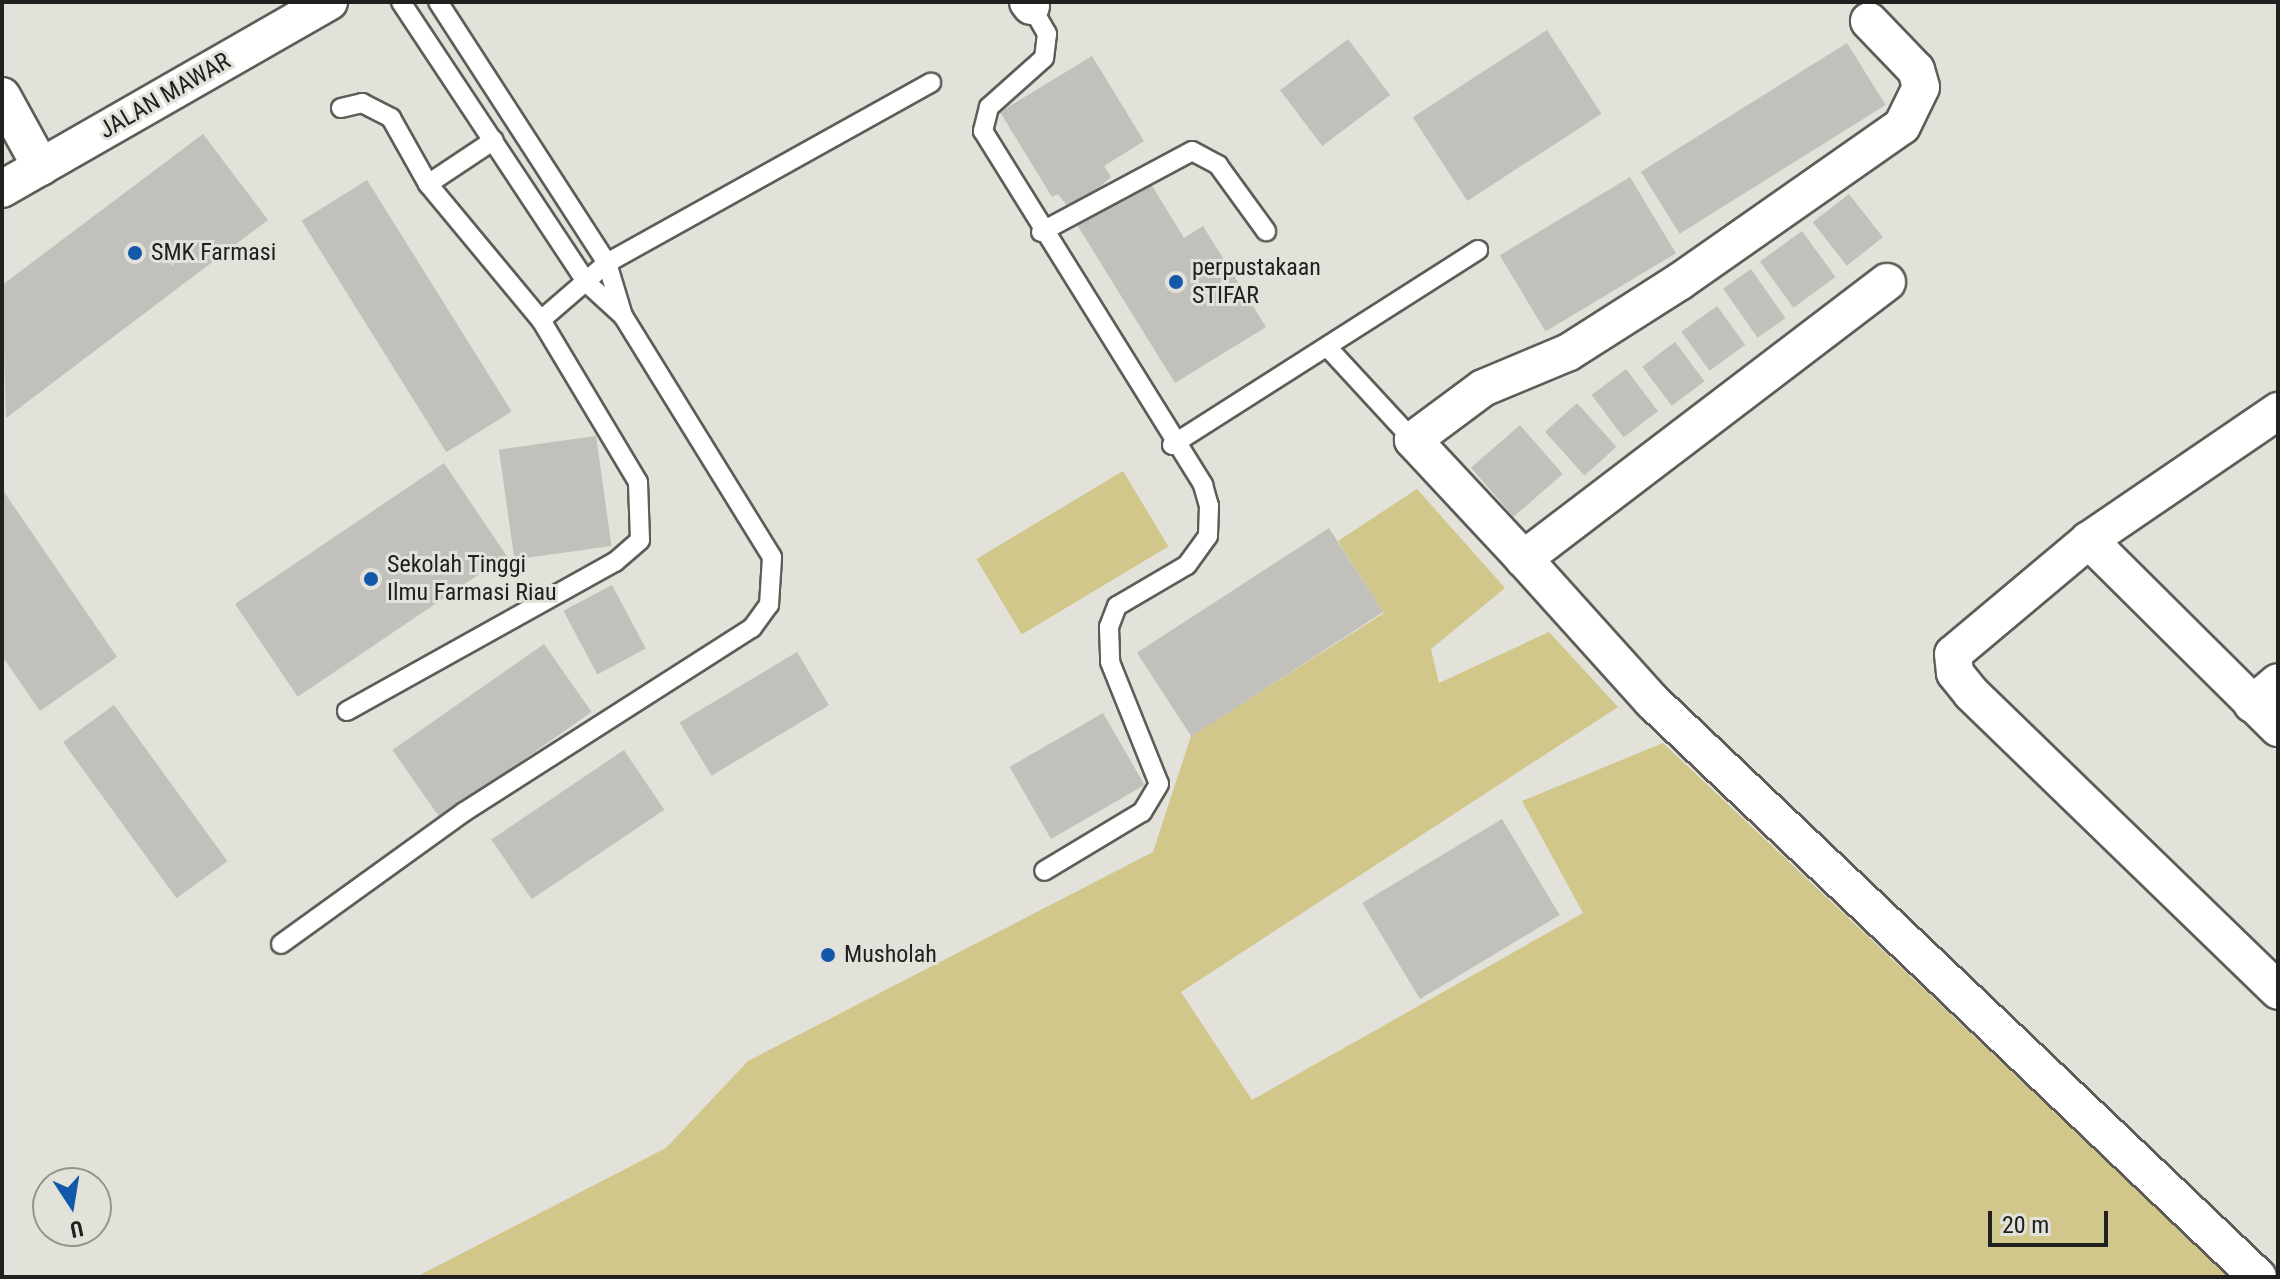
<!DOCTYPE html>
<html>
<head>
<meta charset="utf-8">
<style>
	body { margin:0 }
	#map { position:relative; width:2280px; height:1279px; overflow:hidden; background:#e2e1da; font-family:"Roboto Condensed",sans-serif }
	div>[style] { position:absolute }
	.green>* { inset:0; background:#d2c78a; transform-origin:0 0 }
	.building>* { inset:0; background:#c1c0ba; transform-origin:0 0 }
	.roads { filter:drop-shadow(2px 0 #5e5d58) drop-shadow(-2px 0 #5e5d58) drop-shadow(0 2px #5e5d58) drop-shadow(0 -2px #5e5d58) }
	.lane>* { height:18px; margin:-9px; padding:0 9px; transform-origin:9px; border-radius:9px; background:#fff }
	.street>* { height:36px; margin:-18px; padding:0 18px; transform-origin:18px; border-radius:18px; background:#fff }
	.dots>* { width:22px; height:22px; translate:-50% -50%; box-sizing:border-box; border:4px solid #e2e1da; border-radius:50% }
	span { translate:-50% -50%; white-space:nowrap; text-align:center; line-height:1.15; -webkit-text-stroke:6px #e2e1da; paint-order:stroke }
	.street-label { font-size:24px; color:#21201e }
	.poi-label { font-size:24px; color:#21201e }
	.left { translate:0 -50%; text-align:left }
	.frame { position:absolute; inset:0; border:4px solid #21201e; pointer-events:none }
	.north { position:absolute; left:32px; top:1167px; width:80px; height:80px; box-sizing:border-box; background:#e2e1da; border:2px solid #95948f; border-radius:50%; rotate:168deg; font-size:22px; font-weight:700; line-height:32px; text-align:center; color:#21201e }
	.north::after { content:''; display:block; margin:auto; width:28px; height:36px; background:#1459a9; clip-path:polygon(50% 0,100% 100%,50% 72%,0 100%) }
	.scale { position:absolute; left:1988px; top:1211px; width:120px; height:36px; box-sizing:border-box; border:4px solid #21201e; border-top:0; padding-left:10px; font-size:24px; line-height:28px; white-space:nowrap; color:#21201e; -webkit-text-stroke:6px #e2e1da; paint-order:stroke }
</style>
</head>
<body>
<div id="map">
	<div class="green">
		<div style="left:1123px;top:471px;width:88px;height:171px;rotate:59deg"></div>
		<div style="clip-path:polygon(1417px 489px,1505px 588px,1431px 649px,1439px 683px,1549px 632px,1618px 707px,1181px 992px,1252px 1100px,1583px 913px,1522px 801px,1663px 743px,2229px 1277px,416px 1277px,666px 1148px,748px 1061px,1153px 852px,1191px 736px,1384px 613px,1338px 541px)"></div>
	</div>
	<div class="building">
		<div style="left:1547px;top:30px;width:100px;height:160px;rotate:57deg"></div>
		<div style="left:1348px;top:39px;width:70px;height:85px;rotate:53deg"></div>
		<div style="left:1847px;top:43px;width:73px;height:243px;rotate:58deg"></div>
		<div style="clip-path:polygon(1092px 56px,1144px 141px,1104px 166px,1111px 177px,1072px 212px,1058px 194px,1052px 197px,1000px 112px)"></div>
		<div style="clip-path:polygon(203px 134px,268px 220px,6px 418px,2px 285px)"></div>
		<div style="clip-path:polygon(1146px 176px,1184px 238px,1203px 226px,1266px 327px,1175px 383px,1074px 220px)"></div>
		<div style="left:1630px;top:177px;width:89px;height:152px;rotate:59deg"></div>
		<div style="left:367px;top:180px;width:273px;height:77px;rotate:58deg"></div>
		<div style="left:1849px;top:194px;width:55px;height:46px;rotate:52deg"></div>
		<div style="left:1802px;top:231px;width:57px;height:52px;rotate:54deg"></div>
		<div style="left:1751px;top:269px;width:60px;height:34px;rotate:55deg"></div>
		<div style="left:1717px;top:306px;width:48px;height:44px;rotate:54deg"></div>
		<div style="left:1675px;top:342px;width:49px;height:41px;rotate:53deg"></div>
		<div style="left:1626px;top:369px;width:53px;height:43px;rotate:53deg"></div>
		<div style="left:1577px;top:403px;width:59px;height:43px;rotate:48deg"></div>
		<div style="left:1520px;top:425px;width:65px;height:65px;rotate:49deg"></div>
		<div style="left:596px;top:436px;width:111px;height:98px;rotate:82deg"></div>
		<div style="left:444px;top:463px;width:112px;height:252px;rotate:56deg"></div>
		<div style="clip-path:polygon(2px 489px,117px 657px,40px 711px,2px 656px)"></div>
		<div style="left:1329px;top:528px;width:100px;height:229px;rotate:57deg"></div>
		<div style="left:612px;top:585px;width:72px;height:55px;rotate:62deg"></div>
		<div style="left:544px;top:644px;width:83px;height:185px;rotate:55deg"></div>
		<div style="left:797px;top:652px;width:62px;height:137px;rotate:59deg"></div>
		<div style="left:114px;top:705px;width:193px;height:63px;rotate:54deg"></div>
		<div style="left:1103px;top:713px;width:83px;height:108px;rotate:60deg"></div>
		<div style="left:624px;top:750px;width:72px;height:160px;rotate:56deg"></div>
		<div style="left:1502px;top:819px;width:112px;height:163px;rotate:59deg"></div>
	</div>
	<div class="roads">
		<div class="lane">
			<div style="left:401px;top:2px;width:337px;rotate:56.5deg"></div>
			<div style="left:587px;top:283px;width:46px;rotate:42.4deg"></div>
			<div style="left:1031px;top:6px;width:32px;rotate:60deg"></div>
			<div style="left:1047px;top:34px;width:24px;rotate:97deg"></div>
			<div style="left:1044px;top:58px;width:74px;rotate:138.3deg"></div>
			<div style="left:989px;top:107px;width:25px;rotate:104deg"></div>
			<div style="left:983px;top:131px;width:417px;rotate:58.1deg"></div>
			<div style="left:1203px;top:485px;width:22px;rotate:74deg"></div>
			<div style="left:1209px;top:506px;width:30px;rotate:92deg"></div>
			<div style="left:1208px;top:536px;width:36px;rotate:126deg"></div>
			<div style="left:1187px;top:565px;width:81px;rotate:149.6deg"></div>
			<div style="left:1117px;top:606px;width:22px;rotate:111deg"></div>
			<div style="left:1109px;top:627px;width:35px;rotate:88deg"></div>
			<div style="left:1110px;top:662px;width:131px;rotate:68.1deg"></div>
			<div style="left:1159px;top:784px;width:33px;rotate:121deg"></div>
			<div style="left:1142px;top:812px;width:114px;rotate:149deg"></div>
			<div style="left:341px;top:108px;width:22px;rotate:-13deg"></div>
			<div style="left:362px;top:103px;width:33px;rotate:27deg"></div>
			<div style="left:391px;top:118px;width:76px;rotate:60.7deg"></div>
			<div style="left:428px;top:184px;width:177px;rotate:50.3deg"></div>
			<div style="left:541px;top:320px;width:87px;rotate:-40.8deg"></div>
			<div style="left:607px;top:263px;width:371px;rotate:-29.1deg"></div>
			<div style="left:428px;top:184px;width:79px;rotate:-33.7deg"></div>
			<div style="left:1041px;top:232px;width:171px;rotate:-28.2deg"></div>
			<div style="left:1192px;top:151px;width:30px;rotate:28deg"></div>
			<div style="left:1218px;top:165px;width:82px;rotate:54deg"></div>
			<div style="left:1330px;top:350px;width:122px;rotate:47.3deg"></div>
			<div style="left:1172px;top:445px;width:363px;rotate:-32.5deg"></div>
			<div style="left:347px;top:711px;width:307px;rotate:-29.1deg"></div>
			<div style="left:615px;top:562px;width:33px;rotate:-41deg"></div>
			<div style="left:640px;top:540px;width:58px;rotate:-92deg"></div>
			<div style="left:638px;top:482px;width:189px;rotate:-120.9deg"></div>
			<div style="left:281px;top:944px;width:226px;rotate:-35.8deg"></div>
			<div style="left:464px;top:812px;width:342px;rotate:-32.6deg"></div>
			<div style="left:752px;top:628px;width:29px;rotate:-54deg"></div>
			<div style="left:769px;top:605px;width:48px;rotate:-86.4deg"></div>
			<div style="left:772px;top:557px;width:283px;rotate:-121.7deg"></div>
			<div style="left:623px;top:316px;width:55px;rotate:-106.8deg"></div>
			<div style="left:607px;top:263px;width:311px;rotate:-122.9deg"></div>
		</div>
		<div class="street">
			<div style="left:1028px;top:2px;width:5px;rotate:53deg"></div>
			<div style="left:2px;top:96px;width:81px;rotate:61.2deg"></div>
			<div style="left:2px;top:189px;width:377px;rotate:-29.8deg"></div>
			<div style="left:1887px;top:282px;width:457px;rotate:142.7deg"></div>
			<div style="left:1524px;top:559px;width:191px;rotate:48deg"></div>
			<div style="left:1652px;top:701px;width:836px;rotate:43.55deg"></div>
			<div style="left:2089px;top:540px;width:229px;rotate:-34.3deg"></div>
			<div style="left:1524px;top:559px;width:163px;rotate:-133deg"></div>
			<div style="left:1413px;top:440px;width:87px;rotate:-36.6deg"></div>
			<div style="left:1483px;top:388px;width:93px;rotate:-22.7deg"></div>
			<div style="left:1569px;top:352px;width:130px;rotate:-32.5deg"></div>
			<div style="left:1679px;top:282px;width:272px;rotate:-35deg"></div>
			<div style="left:1902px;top:126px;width:43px;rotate:-64deg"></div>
			<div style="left:1921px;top:87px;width:18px;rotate:-106deg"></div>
			<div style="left:1916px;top:70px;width:68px;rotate:-133.8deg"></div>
			<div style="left:2252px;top:704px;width:34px;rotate:-40deg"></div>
			<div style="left:2278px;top:728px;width:267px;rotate:-135.2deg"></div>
			<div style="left:2089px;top:540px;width:177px;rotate:140deg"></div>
			<div style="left:1953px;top:654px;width:19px;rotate:84deg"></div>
			<div style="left:1955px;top:673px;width:26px;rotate:51deg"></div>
			<div style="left:1971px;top:693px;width:428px;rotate:44.1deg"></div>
		</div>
	</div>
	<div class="dots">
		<div style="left:135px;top:253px;background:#1459a9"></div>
		<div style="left:1176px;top:282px;background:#1459a9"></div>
		<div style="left:371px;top:579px;background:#1459a9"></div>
		<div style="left:828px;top:955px;background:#1459a9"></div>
	</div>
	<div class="street-label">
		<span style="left:165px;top:96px;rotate:-30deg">JALAN MAWAR</span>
	</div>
	<div class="poi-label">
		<span class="left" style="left:151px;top:253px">SMK Farmasi</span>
		<span class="left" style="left:1192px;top:282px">perpustakaan<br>STIFAR</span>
		<span class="left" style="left:387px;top:579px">Sekolah Tinggi<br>Ilmu Farmasi Riau</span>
		<span class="left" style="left:844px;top:955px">Musholah</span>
	</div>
	<div class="frame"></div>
	<div class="north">U</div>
	<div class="scale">20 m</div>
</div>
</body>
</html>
